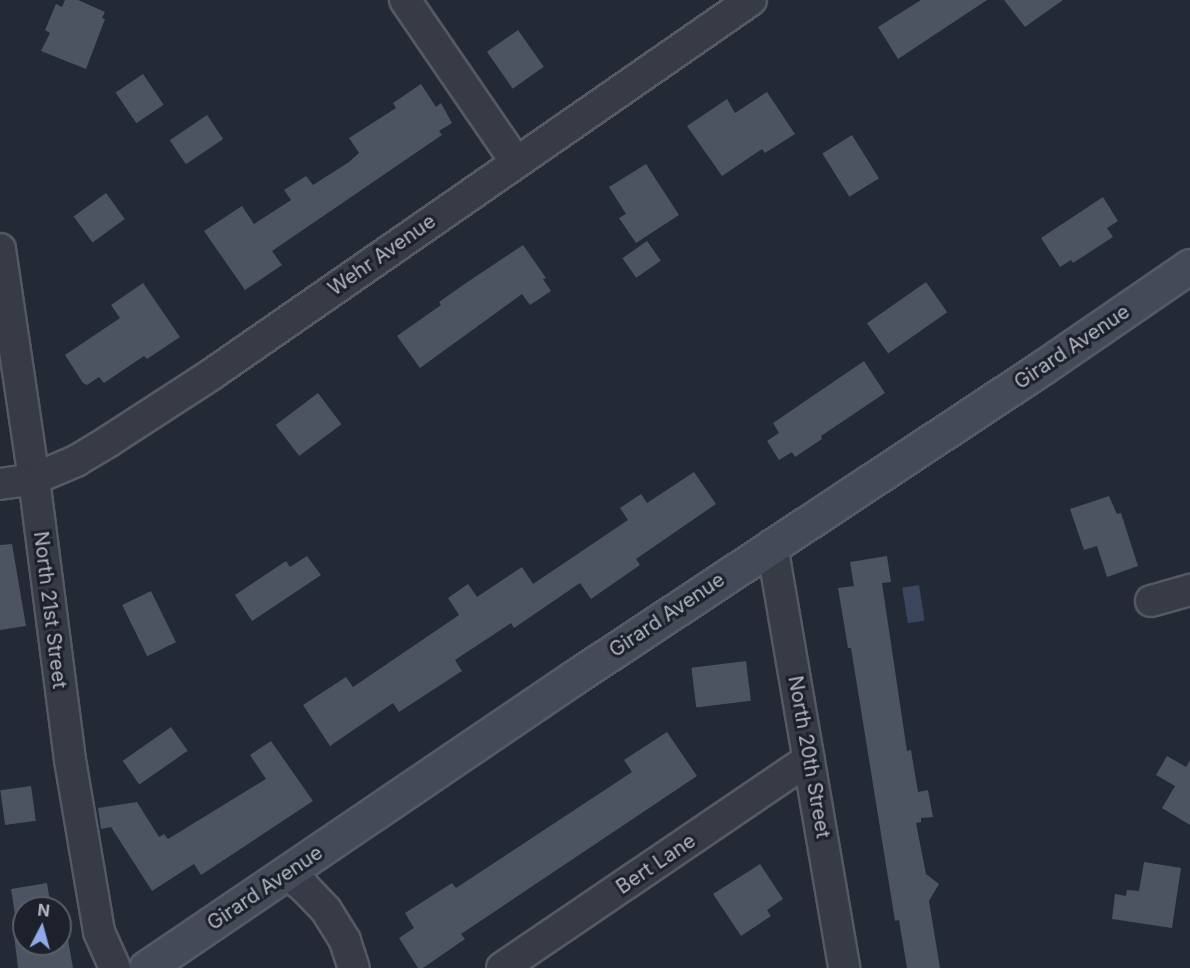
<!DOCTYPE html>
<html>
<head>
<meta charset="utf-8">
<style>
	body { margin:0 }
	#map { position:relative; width:1190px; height:968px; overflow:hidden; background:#232935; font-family:Inter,sans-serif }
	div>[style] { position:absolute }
	.water>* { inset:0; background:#3b465c; transform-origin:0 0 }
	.building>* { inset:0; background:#4c5361; transform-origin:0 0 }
	.roads { filter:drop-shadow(2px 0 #545964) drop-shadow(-2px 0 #545964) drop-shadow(0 2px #545964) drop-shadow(0 -2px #545964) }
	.street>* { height:30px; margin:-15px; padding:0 15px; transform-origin:15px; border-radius:15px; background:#373b46 }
	.secondary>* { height:33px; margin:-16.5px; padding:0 16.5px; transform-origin:16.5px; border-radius:16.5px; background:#454a58 }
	span { translate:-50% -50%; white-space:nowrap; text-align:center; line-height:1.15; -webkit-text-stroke:6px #1c212b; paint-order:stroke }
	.street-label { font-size:20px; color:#b1b6c2 }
	.north { position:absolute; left:12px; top:896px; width:60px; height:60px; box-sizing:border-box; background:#1c212b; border:2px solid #585d67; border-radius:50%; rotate:6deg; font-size:16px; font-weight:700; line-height:24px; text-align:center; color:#b1b6c2 }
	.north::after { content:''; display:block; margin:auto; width:21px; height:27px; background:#90a9e9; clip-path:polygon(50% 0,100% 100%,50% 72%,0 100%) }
</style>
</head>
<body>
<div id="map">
	<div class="water">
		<div style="left:919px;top:585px;width:36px;height:17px;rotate:81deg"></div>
	</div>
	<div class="building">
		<div style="clip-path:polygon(65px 0,78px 0,105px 12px,102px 18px,105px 19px,86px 69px,41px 51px,50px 33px,45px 30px,56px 4px,62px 7px)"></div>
		<div style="clip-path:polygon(921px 0,987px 0,898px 59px,878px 27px)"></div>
		<div style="clip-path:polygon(1004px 0,1063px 0,1025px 27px)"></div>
		<div style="left:518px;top:30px;width:45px;height:38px;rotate:55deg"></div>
		<div style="left:143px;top:74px;width:37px;height:33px;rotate:56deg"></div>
		<div style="clip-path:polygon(421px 84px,436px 107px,441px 103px,452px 123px,439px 131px,442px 135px,272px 251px,282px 265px,245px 290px,204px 231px,242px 206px,254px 224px,291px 200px,284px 190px,306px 176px,313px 185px,349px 162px,359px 153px,349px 138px,396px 108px,393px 103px)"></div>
		<div style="clip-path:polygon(767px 92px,795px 134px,765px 153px,762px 149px,722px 176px,687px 126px,727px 99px,735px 113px)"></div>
		<div style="left:207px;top:115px;width:29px;height:45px;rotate:56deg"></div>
		<div style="left:852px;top:135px;width:51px;height:35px;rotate:58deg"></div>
		<div style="clip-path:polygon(646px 164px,679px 215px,636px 243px,619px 218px,626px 214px,609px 187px)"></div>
		<div style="left:106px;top:193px;width:32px;height:40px;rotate:54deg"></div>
		<div style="clip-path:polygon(1103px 197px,1118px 221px,1107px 228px,1113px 237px,1073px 263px,1071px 260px,1060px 267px,1041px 238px)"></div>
		<div style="left:647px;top:241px;width:24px;height:30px;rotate:55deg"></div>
		<div style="clip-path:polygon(523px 245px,546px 278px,543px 279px,551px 291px,530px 305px,522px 294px,420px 368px,397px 336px,441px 305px,439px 302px,463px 285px)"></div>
		<div style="left:926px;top:282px;width:37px;height:72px;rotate:55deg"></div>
		<div style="clip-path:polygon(143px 283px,180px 337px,147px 359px,144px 356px,104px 383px,99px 377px,87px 385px,83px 383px,65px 355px,120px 318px,111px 305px)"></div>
		<div style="clip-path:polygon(864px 361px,885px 393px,821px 436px,822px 439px,795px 457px,792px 452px,779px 460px,767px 441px,779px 433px,773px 423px)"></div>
		<div style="left:318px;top:393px;width:39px;height:53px;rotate:53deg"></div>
		<div style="clip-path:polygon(694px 472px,716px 504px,636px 559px,640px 565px,591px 599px,580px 583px,514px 628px,511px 623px,455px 660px,462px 671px,399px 712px,393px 703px,330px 746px,303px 705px,346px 677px,353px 687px,459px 615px,448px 598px,468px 584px,477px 597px,522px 567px,533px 584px,628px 520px,620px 508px,641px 494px,647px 503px)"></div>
		<div style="clip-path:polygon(1109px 496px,1117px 514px,1121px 513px,1138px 566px,1107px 577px,1097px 546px,1084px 550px,1070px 509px)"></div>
		<div style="clip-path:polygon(12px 544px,26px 626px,0 630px,0 545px)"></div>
		<div style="clip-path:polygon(307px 556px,321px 575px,252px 621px,235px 595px,286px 561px,290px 567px)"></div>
		<div style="clip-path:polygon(887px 556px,891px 582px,882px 583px,907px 751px,911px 750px,918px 792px,928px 790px,933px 817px,921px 818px,921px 822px,916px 823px,926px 874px,939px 884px,929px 901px,940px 968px,907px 968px,899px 920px,895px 921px,851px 648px,848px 648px,838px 588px,854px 586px,850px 562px)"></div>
		<div style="left:151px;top:591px;width:57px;height:32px;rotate:64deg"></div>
		<div style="left:746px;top:661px;width:40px;height:55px;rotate:83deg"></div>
		<div style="left:171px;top:727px;width:29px;height:59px;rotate:55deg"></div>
		<div style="clip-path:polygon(667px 732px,697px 776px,461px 934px,465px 939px,423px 968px,418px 968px,399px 938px,414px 928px,405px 913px,452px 883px,456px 888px,632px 772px,624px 760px)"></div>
		<div style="clip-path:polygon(271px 741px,313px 801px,201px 875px,194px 864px,152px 891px,111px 827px,101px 829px,98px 808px,137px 802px,159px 837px,164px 834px,168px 839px,266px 779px,250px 755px)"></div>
		<div style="clip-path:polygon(1167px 756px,1186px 767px,1190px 760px,1190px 825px,1162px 808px,1175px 786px,1156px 775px)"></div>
		<div style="left:31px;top:786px;width:35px;height:31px;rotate:82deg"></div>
		<div style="clip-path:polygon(1144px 862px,1181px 868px,1172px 928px,1112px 919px,1115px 894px,1126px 896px,1127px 890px,1139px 891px)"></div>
		<div style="clip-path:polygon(760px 864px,783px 899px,767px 910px,771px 916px,741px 936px,713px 894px)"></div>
		<div style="clip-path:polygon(47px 883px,51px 908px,24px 908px,24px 944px,60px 944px,60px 928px,66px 928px,73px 968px,18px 968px,14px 935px,18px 934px,11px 889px)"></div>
	</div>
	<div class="roads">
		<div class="street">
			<div style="left:405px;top:0;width:196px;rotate:55.6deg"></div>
			<div style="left:0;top:249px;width:232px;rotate:81.6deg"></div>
			<div style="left:34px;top:479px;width:283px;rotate:82.7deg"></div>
			<div style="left:70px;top:760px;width:174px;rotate:80.4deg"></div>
			<div style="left:99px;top:932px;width:39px;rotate:66deg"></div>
			<div style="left:0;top:484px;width:34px;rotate:-8deg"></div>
			<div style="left:34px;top:479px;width:46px;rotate:-23.2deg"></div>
			<div style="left:76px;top:461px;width:39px;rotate:-31deg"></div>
			<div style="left:109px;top:441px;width:123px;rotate:-33deg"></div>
			<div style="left:212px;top:374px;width:656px;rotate:-34.76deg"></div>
			<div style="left:772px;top:545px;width:429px;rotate:80.3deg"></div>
			<div style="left:1151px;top:601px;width:41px;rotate:-15.8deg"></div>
			<div style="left:286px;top:873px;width:24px;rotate:38deg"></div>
			<div style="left:305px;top:888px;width:30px;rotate:46deg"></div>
			<div style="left:326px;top:910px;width:36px;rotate:58deg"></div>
			<div style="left:345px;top:941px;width:28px;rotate:72deg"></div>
			<div style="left:502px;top:968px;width:371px;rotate:-34.2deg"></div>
		</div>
		<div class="secondary">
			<div style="left:146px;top:968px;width:516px;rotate:-34.18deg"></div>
			<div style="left:573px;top:678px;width:564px;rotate:-33.49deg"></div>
			<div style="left:1043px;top:367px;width:178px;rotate:-34.5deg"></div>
		</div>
	</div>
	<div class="street-label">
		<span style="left:382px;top:255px;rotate:-35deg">Wehr Avenue</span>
		<span style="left:1072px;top:347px;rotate:-34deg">Girard Avenue</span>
		<span style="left:50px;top:610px;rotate:83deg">North 21st Street</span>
		<span style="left:667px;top:615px;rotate:-34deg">Girard Avenue</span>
		<span style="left:809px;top:757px;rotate:80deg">North 20th Street</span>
		<span style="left:656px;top:864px;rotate:-34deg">Bert Lane</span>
		<span style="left:265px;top:888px;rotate:-34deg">Girard Avenue</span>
	</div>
	<div class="north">N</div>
</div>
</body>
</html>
